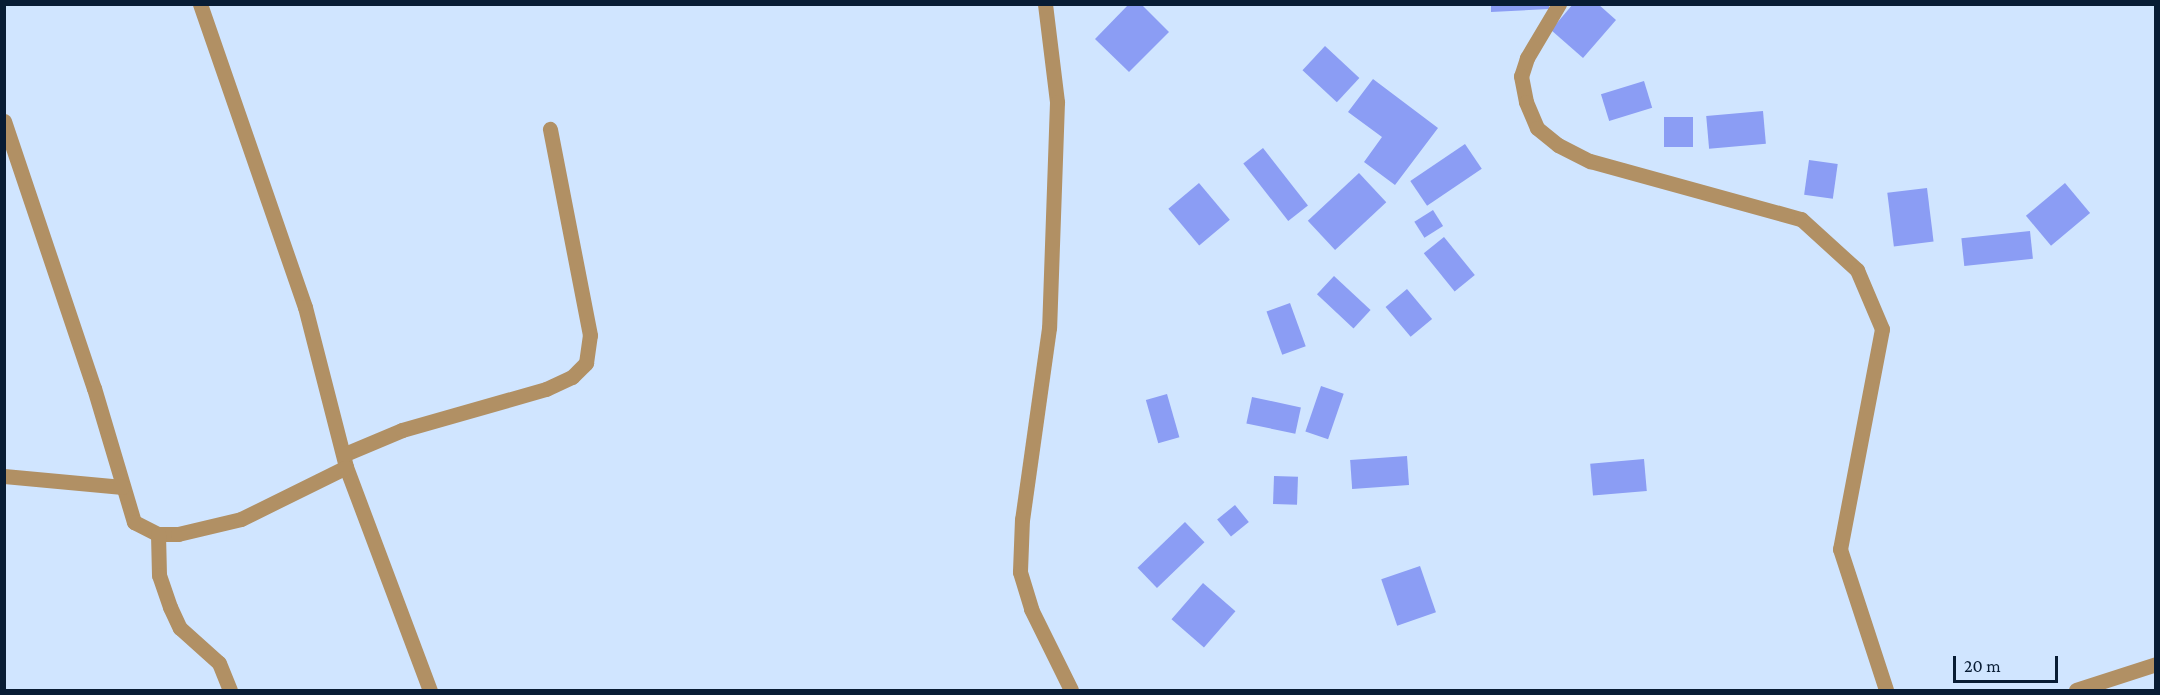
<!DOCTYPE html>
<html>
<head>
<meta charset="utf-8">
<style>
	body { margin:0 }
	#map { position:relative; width:2160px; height:695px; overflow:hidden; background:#d0e5ff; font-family:"Crimson Pro",serif }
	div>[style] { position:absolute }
	.building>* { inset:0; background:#8b9df4; transform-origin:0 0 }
	.minor>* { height:15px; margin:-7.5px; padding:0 7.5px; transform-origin:7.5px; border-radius:7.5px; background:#b19064 }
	span { translate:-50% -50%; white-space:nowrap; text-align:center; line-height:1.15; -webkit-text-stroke:4.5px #d0e5ff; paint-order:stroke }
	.frame { position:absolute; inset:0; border:6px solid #081c34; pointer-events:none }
	.scale { position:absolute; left:1953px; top:656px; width:105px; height:27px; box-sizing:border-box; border:3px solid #081c34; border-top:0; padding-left:8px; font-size:18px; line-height:21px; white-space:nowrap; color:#081c34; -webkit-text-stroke:4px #d0e5ff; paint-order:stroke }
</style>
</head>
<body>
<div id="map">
	<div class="building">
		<div style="clip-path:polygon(1129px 4px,1141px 4px,1169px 32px,1129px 72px,1095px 39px)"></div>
		<div style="clip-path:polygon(1491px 4px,1549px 4px,1549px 9px,1491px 12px)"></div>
		<div style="clip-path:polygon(1573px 4px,1598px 4px,1616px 20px,1583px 58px,1551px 30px)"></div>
		<div style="left:1325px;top:46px;width:47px;height:33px;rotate:43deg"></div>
		<div style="clip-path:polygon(1373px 79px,1438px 128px,1395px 185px,1364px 162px,1382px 137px,1348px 112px)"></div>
		<div style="left:1644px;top:81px;width:28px;height:45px;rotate:73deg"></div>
		<div style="left:1763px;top:111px;width:33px;height:57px;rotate:85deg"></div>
		<div style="left:1664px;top:117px;width:29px;height:30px"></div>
		<div style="left:1465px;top:144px;width:30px;height:66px;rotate:56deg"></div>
		<div style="left:1263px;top:148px;width:73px;height:25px;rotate:52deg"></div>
		<div style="left:1809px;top:160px;width:29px;height:35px;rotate:8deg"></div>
		<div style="left:1359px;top:173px;width:40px;height:70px;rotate:47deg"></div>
		<div style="left:1199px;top:183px;width:48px;height:40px;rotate:50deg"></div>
		<div style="left:2065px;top:183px;width:39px;height:51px;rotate:50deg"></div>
		<div style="left:1927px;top:188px;width:54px;height:40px;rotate:83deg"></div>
		<div style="left:1433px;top:210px;width:19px;height:22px;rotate:58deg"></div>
		<div style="left:2030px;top:231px;width:28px;height:69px;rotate:84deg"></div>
		<div style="left:1444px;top:237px;width:49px;height:26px;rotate:51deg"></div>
		<div style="left:1334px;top:276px;width:50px;height:25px;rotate:43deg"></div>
		<div style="left:1407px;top:289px;width:39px;height:28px;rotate:50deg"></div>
		<div style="left:1290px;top:303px;width:46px;height:25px;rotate:70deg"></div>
		<div style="left:1321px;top:386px;width:24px;height:48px;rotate:19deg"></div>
		<div style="left:1167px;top:394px;width:45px;height:22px;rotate:74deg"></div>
		<div style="left:1252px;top:397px;width:50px;height:27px;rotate:12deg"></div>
		<div style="left:1407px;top:456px;width:29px;height:57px;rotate:86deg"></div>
		<div style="left:1644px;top:459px;width:32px;height:54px;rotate:85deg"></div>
		<div style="left:1274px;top:476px;width:24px;height:28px;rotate:2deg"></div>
		<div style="left:1235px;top:505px;width:22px;height:23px;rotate:51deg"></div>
		<div style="left:1185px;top:522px;width:28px;height:66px;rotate:46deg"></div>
		<div style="left:1420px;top:566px;width:49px;height:41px;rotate:71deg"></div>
		<div style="left:1203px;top:583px;width:43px;height:48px;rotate:41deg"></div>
	</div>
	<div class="minor">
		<div style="left:200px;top:4px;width:321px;rotate:70.9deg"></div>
		<div style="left:305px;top:307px;width:165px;rotate:75.6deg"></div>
		<div style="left:346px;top:467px;width:238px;rotate:69.4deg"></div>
		<div style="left:1045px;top:4px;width:99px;rotate:83deg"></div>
		<div style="left:1057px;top:102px;width:226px;rotate:92deg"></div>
		<div style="left:1049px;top:328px;width:193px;rotate:98deg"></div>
		<div style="left:1022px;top:519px;width:53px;rotate:92.2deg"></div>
		<div style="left:1020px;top:572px;width:39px;rotate:73deg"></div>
		<div style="left:1031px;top:609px;width:90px;rotate:63.7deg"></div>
		<div style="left:1559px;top:4px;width:63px;rotate:120.7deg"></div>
		<div style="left:1527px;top:58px;width:19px;rotate:108deg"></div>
		<div style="left:1521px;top:76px;width:26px;rotate:79deg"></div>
		<div style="left:1526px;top:102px;width:28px;rotate:67deg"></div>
		<div style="left:1537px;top:128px;width:27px;rotate:39deg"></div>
		<div style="left:1558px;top:145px;width:36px;rotate:27deg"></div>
		<div style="left:1590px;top:161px;width:219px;rotate:15.4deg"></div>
		<div style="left:1801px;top:219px;width:76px;rotate:42.3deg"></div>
		<div style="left:1857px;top:270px;width:64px;rotate:67deg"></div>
		<div style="left:1882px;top:329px;width:224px;rotate:100.8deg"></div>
		<div style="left:1840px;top:549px;width:148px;rotate:71.9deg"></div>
		<div style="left:4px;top:121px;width:282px;rotate:71.4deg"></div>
		<div style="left:94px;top:388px;width:140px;rotate:73.4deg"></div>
		<div style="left:134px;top:522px;width:27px;rotate:27deg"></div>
		<div style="left:158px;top:534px;width:20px"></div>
		<div style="left:178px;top:534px;width:65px;rotate:-13.4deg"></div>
		<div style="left:241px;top:519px;width:117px;rotate:-26.3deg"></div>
		<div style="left:345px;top:454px;width:62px;rotate:-22.8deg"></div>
		<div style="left:402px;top:430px;width:150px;rotate:-15.9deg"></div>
		<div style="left:546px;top:389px;width:29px;rotate:-25deg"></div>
		<div style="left:572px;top:377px;width:20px;rotate:-45deg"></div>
		<div style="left:586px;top:363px;width:28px;rotate:-82deg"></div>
		<div style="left:590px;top:335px;width:210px;rotate:-101deg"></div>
		<div style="left:4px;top:476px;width:119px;rotate:5.3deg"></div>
		<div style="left:158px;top:534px;width:41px;rotate:88.6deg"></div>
		<div style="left:159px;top:575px;width:34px;rotate:71deg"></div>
		<div style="left:170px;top:607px;width:23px;rotate:65deg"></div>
		<div style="left:180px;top:628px;width:52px;rotate:41.9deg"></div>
		<div style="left:219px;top:663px;width:29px;rotate:68deg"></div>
		<div style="left:2076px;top:690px;width:84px;rotate:-18deg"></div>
	</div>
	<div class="frame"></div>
	<div class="scale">20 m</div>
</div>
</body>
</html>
